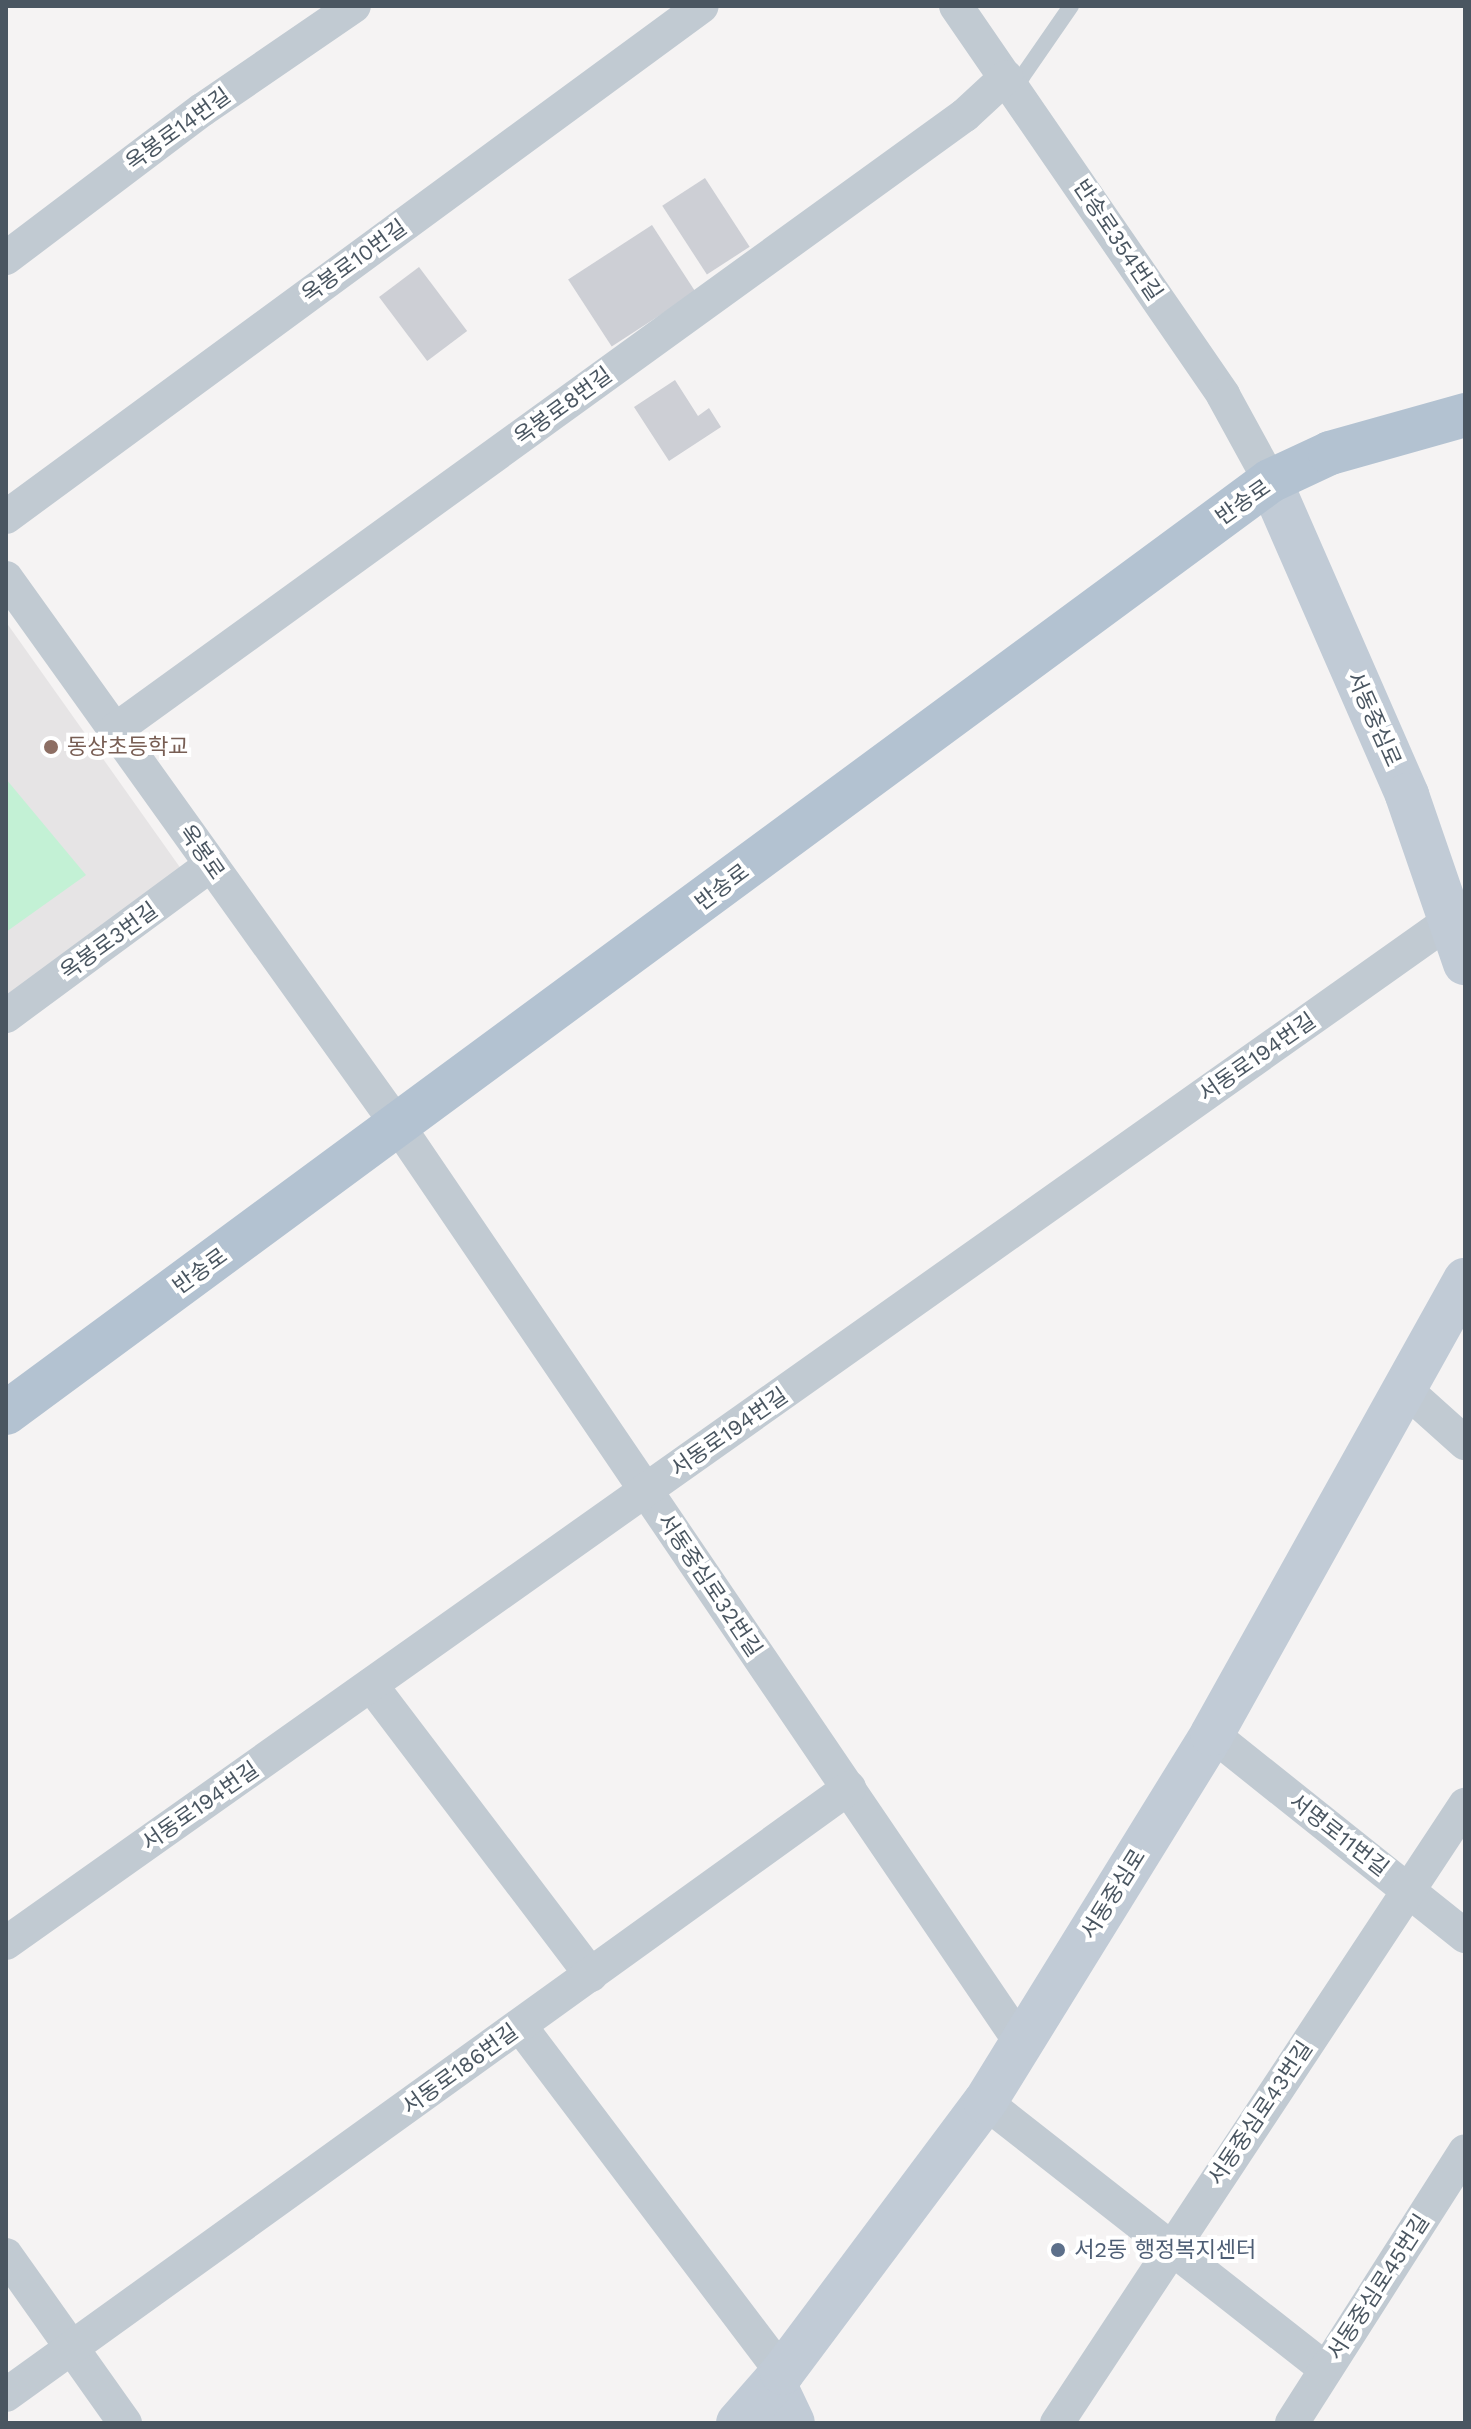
<!DOCTYPE html>
<html>
<head>
<meta charset="utf-8">
<style>
	body { margin:0 }
	#map { position:relative; width:1471px; height:2429px; overflow:hidden; background:#f5f3f3; font-family:"Work Sans","Noto Sans KR",sans-serif }
	div>[style] { position:absolute }
	.education>* { inset:0; background:#e6e4e5 }
	.green>* { inset:0; background:#c3f1d5 }
	.building>* { inset:0; background:#cdcfd5; transform-origin:0 0 }
	.lane>* { height:16px; margin:-8px; padding:0 8px; transform-origin:8px; border-radius:8px; background:#c1cad2 }
	.street>* { height:34px; margin:-17px; padding:0 17px; transform-origin:17px; border-radius:17px; background:#c1cad2 }
	.secondary>* { height:44px; margin:-22px; padding:0 22px; transform-origin:22px; border-radius:22px; background:#c1cbd6 }
	.primary>* { height:44px; margin:-22px; padding:0 22px; transform-origin:22px; border-radius:22px; background:#b3c2d1 }
	.dots>* { width:22px; height:22px; translate:-50% -50%; box-sizing:border-box; border:4px solid #fff; border-radius:50% }
	span { translate:-50% -50%; white-space:nowrap; text-align:center; line-height:1.15; -webkit-text-stroke:8px #fff; paint-order:stroke }
	.street-label { font-size:22px; color:#4a5661 }
	.education-label { font-size:22px; color:#785e54 }
	.left { translate:0 -50%; text-align:left }
	.service-label { font-size:22px; color:#4e5e75 }
	.frame { position:absolute; inset:0; border:8px solid #4a5661; pointer-events:none }
</style>
</head>
<body>
<div id="map">
	<div class="education">
		<div style="clip-path:polygon(6px 622px,184px 873px,6px 1003px)"></div>
	</div>
	<div class="green">
		<div style="clip-path:polygon(6px 779px,86px 875px,6px 932px)"></div>
	</div>
	<div class="building">
		<div style="left:705px;top:178px;width:82px;height:51px;rotate:57deg"></div>
		<div style="left:652px;top:225px;width:80px;height:100px;rotate:57deg"></div>
		<div style="left:419px;top:267px;width:80px;height:50px;rotate:53deg"></div>
		<div style="clip-path:polygon(675px 380px,698px 416px,709px 408px,721px 427px,669px 461px,634px 407px)"></div>
	</div>
	<div class="lane">
		<div style="left:1006px;top:77px;width:16px"></div>
		<div style="left:1022px;top:77px;width:86px;rotate:-55.4deg"></div>
	</div>
	<div class="street">
		<div style="left:956px;top:6px;width:472px;rotate:55.5deg"></div>
		<div style="left:1223px;top:395px;width:98px;rotate:61.3deg"></div>
		<div style="left:6px;top:258px;width:246px;rotate:-37.1deg"></div>
		<div style="left:202px;top:110px;width:184px;rotate:-34.4deg"></div>
		<div style="left:6px;top:517px;width:863px;rotate:-36.29deg"></div>
		<div style="left:6px;top:578px;width:675px;rotate:54.4deg"></div>
		<div style="left:399px;top:1127px;width:1107px;rotate:55.82deg"></div>
		<div style="left:115px;top:730px;width:1049px;rotate:-35.89deg"></div>
		<div style="left:965px;top:115px;width:56px;rotate:-42.8deg"></div>
		<div style="left:6px;top:1016px;width:255px;rotate:-36.4deg"></div>
		<div style="left:1407px;top:1391px;width:78px;rotate:41.9deg"></div>
		<div style="left:371px;top:1685px;width:364px;rotate:52.8deg"></div>
		<div style="left:1212px;top:1734px;width:324px;rotate:38.6deg"></div>
		<div style="left:6px;top:1943px;width:1770px;rotate:-35.3deg"></div>
		<div style="left:520px;top:2026px;width:435px;rotate:52.9deg"></div>
		<div style="left:985px;top:2102px;width:433px;rotate:38.1deg"></div>
		<div style="left:6px;top:2255px;width:206px;rotate:54.7deg"></div>
		<div style="left:6px;top:2395px;width:1039px;rotate:-35.76deg"></div>
		<div style="left:1057px;top:2423px;width:741px;rotate:-56.57deg"></div>
		<div style="left:1292px;top:2423px;width:322px;rotate:-57.5deg"></div>
	</div>
	<div class="secondary">
		<div style="left:1270px;top:481px;width:343px;rotate:66.4deg"></div>
		<div style="left:1407px;top:795px;width:178px;rotate:71deg"></div>
		<div style="left:774px;top:2383px;width:44px;rotate:64.6deg"></div>
		<div style="left:738px;top:2423px;width:67px;rotate:-48.7deg"></div>
		<div style="left:782px;top:2373px;width:339px;rotate:-53.2deg"></div>
		<div style="left:985px;top:2102px;width:432px;rotate:-58.3deg"></div>
		<div style="left:1212px;top:1734px;width:520px;rotate:-60.87deg"></div>
	</div>
	<div class="primary">
		<div style="left:6px;top:1413px;width:1570px;rotate:-36.4deg"></div>
		<div style="left:1270px;top:481px;width:66px;rotate:-25deg"></div>
		<div style="left:1330px;top:453px;width:140px;rotate:-15.7deg"></div>
	</div>
	<div class="dots">
		<div style="left:51px;top:747px;background:#8d6e63"></div>
		<div style="left:1058px;top:2250px;background:#5c6f8a"></div>
	</div>
	<div class="street-label">
		<span style="left:178px;top:129px;rotate:-36deg">옥봉로14번길</span>
		<span style="left:1118px;top:240px;rotate:56deg">반송로354번길</span>
		<span style="left:354px;top:261px;rotate:-36deg">옥봉로10번길</span>
		<span style="left:563px;top:406px;rotate:-36deg">옥봉로8번길</span>
		<span style="left:1243px;top:502px;rotate:-35deg">반송로</span>
		<span style="left:1374px;top:719px;rotate:66deg">서동중심로</span>
		<span style="left:202px;top:852px;rotate:55deg">옥봉로</span>
		<span style="left:722px;top:887px;rotate:-37deg">반송로</span>
		<span style="left:109px;top:941px;rotate:-36deg">옥봉로3번길</span>
		<span style="left:1257px;top:1057px;rotate:-35deg">서동로194번길</span>
		<span style="left:200px;top:1271px;rotate:-36deg">반송로</span>
		<span style="left:729px;top:1432px;rotate:-35deg">서동로194번길</span>
		<span style="left:710px;top:1585px;rotate:56deg">서동중심로32번길</span>
		<span style="left:200px;top:1806px;rotate:-35deg">서동로194번길</span>
		<span style="left:1339px;top:1835px;rotate:38deg">서명로11번길</span>
		<span style="left:1113px;top:1894px;rotate:-58deg">서동중심로</span>
		<span style="left:460px;top:2069px;rotate:-36deg">서동로186번길</span>
		<span style="left:1260px;top:2113px;rotate:-56deg">서동중심로43번길</span>
		<span style="left:1378px;top:2287px;rotate:-57deg">서동중심로45번길</span>
	</div>
	<div class="education-label">
		<span class="left" style="left:67px;top:747px">동상초등학교</span>
	</div>
	<div class="service-label">
		<span class="left" style="left:1074px;top:2250px">서2동 행정복지센터</span>
	</div>
	<div class="frame"></div>
</div>
</body>
</html>
